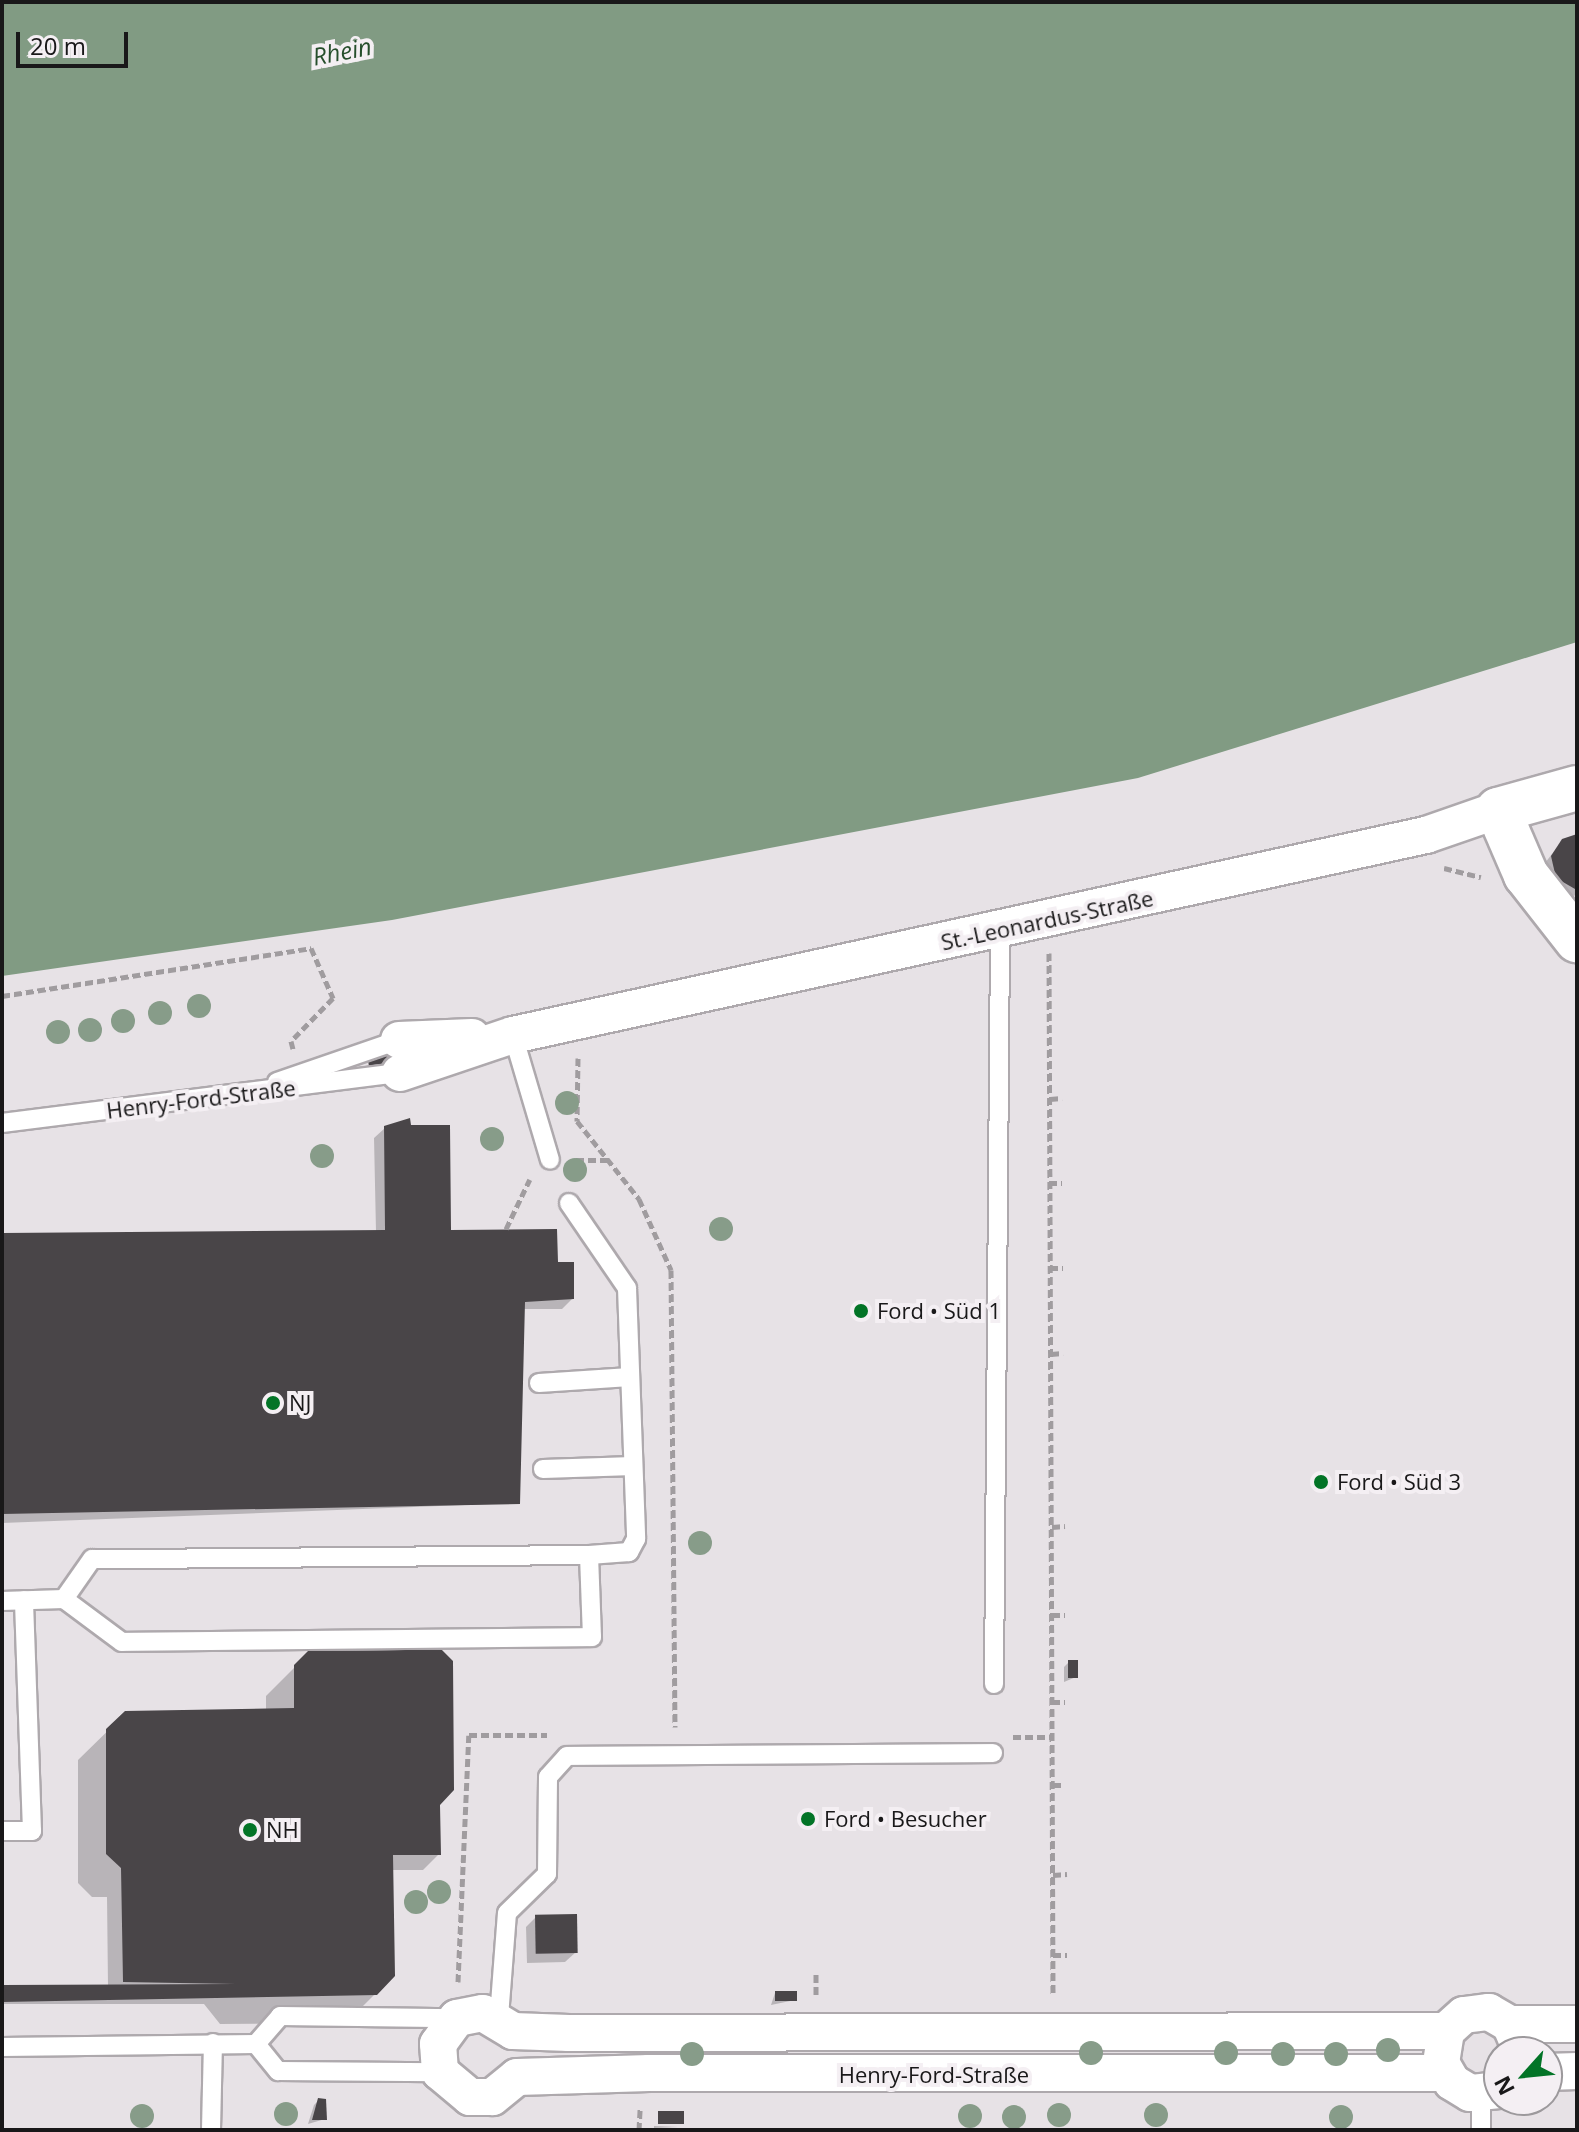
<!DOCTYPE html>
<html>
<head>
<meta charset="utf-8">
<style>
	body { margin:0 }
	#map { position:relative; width:1579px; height:2132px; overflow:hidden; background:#e7e2e6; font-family:"Open Sans",sans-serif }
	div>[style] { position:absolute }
	.water>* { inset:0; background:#819b83 }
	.shadow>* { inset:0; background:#0003 }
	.building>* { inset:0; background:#494548; transform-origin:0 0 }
	.path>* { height:5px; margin-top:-2.5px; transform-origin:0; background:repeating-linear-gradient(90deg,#a09c9f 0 8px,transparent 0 12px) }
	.roads { filter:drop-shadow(2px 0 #aea9ad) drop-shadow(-2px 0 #aea9ad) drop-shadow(0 2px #aea9ad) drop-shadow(0 -2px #aea9ad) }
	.service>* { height:18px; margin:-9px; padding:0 9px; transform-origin:9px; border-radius:9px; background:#fff }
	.minor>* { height:36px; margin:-18px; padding:0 18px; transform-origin:18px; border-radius:18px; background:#fff }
	.tertiary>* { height:44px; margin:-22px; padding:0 22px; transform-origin:22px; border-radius:22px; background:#fff }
	.trees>* { width:24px; height:24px; margin:-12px; border-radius:50%; background:#879c89 }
	.dots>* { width:22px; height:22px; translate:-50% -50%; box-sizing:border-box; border:4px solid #f4eff3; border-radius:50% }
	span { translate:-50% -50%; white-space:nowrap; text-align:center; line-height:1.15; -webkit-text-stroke:8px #f4eff3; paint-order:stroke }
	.street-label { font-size:22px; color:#191819 }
	.poi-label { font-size:22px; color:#191819 }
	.left { translate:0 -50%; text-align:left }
	.water-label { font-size:24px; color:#264f2c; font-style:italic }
	.frame { position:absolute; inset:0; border:4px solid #191819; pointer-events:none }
	.north { position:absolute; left:1483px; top:2036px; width:80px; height:80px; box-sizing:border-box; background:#f4eff3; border:2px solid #9c999c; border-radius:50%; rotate:243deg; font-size:22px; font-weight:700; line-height:32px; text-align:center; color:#191819 }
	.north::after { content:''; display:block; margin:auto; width:28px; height:36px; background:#037427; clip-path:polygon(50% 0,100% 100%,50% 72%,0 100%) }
	.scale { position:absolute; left:16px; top:32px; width:112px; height:36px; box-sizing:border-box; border:4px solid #191819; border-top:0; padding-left:10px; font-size:24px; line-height:28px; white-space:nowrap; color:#191819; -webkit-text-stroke:6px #f4eff3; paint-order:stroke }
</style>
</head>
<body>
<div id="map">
	<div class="water">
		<div style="clip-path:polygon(2px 2px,1577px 2px,1577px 642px,1138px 778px,392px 920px,2px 976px)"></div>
	</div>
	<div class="shadow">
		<div style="clip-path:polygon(1577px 836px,1577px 895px,1564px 898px,1541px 868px,1563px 840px)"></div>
		<div style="clip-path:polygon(385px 1128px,449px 1232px,556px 1264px,572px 1299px,562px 1309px,523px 1309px,518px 1503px,2px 1523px,2px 1235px,376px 1232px,374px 1138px)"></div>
		<div style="clip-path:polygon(313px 1649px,433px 1809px,439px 1854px,423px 1870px,391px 1870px,376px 1993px,346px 2023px,220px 2024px,204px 2004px,2px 2004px,2px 1987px,108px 1987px,107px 1897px,92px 1897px,78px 1883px,78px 1760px,126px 1713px,266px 1711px,266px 1696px)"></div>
		<div style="clip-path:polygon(1069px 1662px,1076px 1677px,1064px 1682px,1064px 1667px)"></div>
		<div style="clip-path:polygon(536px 1917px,576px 1952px,565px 1962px,527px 1963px,526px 1927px)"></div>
		<div style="clip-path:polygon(775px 1993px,795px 2000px,771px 2005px)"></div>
		<div style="clip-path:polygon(319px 2100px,325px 2119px,308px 2124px,314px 2105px)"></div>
		<div style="clip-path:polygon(654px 2126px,678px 2127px,654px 2128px)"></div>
	</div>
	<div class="building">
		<div style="clip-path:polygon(1577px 834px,1577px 889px,1575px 889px,1556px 878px,1551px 856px,1562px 839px)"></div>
		<div style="left:392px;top:1052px;width:12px;height:25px;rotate:81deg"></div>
		<div style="clip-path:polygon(410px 1118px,411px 1125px,450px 1125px,451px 1230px,557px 1229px,558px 1262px,574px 1262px,574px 1299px,525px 1302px,520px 1504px,2px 1514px,2px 1233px,385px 1230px,384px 1126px)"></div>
		<div style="clip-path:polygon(438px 1646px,453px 1661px,454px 1790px,440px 1805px,441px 1855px,393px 1855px,395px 1976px,377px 1995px,2px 2002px,2px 1985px,236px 1984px,123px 1982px,121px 1868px,106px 1854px,106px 1729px,125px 1711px,294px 1708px,294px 1665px,312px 1647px)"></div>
		<div style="left:1068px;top:1660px;width:10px;height:18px"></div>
		<div style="left:577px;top:1914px;width:39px;height:42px;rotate:89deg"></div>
		<div style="left:775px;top:1991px;width:22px;height:10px"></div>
		<div style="clip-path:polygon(318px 2098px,326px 2099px,327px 2120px,312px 2120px)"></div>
		<div style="left:658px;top:2111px;width:26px;height:13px"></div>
	</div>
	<div class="path">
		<div style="left:1444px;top:868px;width:38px;rotate:14deg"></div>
		<div style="left:1049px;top:953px;width:1042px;rotate:89.78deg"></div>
		<div style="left:2px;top:996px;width:313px;rotate:-8.8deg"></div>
		<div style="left:311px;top:948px;width:55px;rotate:66.3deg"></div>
		<div style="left:333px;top:998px;width:60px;rotate:134.3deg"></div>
		<div style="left:291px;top:1041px;width:8px;rotate:76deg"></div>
		<div style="left:578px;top:1058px;width:63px;rotate:90.9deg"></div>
		<div style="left:577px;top:1121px;width:100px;rotate:51.5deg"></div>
		<div style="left:639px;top:1199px;width:78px;rotate:65.7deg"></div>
		<div style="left:671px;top:1270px;width:457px;rotate:89.5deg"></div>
		<div style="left:1050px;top:1099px;width:12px;rotate:-5deg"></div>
		<div style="left:576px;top:1160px;width:32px"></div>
		<div style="left:1049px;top:1183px;width:13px"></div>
		<div style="left:506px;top:1229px;width:55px;rotate:-64.4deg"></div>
		<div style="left:1050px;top:1268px;width:13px"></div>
		<div style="left:1051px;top:1354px;width:12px;rotate:-5deg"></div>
		<div style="left:1052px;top:1527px;width:13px;rotate:-4deg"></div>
		<div style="left:1052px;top:1615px;width:13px"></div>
		<div style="left:1052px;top:1702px;width:13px"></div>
		<div style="left:1013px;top:1737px;width:39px"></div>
		<div style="left:1053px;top:1785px;width:12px"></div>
		<div style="left:1053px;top:1875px;width:14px;rotate:-4deg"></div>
		<div style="left:1053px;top:1955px;width:14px"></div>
		<div style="left:458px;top:1982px;width:247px;rotate:-87.5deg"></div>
		<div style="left:469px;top:1735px;width:78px"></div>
		<div style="left:816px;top:1995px;width:23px;rotate:-90deg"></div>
		<div style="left:639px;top:2130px;width:21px;rotate:-87deg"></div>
	</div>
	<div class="roads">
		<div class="service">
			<div style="left:513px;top:1035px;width:130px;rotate:73.5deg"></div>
			<div style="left:277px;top:1082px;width:129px;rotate:-19deg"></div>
			<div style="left:2px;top:1123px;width:401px;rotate:-7.2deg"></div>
			<div style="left:569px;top:1203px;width:103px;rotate:55.7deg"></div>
			<div style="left:627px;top:1288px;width:251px;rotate:87.9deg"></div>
			<div style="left:636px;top:1539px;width:15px;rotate:118deg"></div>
			<div style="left:629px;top:1552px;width:40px;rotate:175.7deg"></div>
			<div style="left:539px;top:1383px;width:91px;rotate:-3.8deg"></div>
			<div style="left:543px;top:1469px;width:90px;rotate:-1.9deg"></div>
			<div style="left:2px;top:1601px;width:62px;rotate:-1.8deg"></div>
			<div style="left:64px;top:1599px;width:72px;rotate:36.6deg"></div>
			<div style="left:122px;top:1642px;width:470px;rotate:-0.6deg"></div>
			<div style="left:592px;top:1637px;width:82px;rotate:-92.1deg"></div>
			<div style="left:589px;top:1555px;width:497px;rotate:179.5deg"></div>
			<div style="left:92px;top:1559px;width:49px;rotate:125deg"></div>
			<div style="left:994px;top:1684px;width:753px;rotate:-89.54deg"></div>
			<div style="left:2px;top:1831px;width:30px"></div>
			<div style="left:32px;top:1831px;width:231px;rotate:-92deg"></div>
			<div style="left:499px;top:2017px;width:104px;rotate:-85.6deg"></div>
			<div style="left:507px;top:1913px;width:56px;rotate:-44.3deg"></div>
			<div style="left:547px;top:1874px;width:97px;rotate:-89.4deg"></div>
			<div style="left:548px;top:1777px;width:28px;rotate:-48deg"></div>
			<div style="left:567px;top:1756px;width:426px;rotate:-0.4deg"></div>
			<div style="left:256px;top:2044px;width:37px;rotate:-49deg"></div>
			<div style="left:280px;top:2016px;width:176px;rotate:0.7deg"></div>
			<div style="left:2px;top:2047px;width:254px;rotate:-0.7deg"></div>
			<div style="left:256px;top:2044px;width:35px;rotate:51deg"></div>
			<div style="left:278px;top:2071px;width:162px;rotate:0.4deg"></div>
			<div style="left:1480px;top:2094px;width:36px;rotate:88deg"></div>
			<div style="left:211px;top:2130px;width:87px;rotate:-88.7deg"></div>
		</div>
		<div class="minor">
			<div style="left:399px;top:1040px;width:73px;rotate:-2.4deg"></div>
			<div style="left:400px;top:1073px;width:119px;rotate:-18.6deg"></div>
			<div style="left:513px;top:1035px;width:935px;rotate:-12.36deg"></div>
			<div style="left:1426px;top:835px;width:76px;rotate:-19.1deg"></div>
			<div style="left:1510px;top:2024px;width:67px"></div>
			<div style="left:1547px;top:2072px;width:30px;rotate:-2deg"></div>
			<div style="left:1445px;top:2073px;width:796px;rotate:180deg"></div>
			<div style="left:649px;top:2073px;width:132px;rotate:178.3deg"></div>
			<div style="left:517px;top:2077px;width:32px;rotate:141deg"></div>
			<div style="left:492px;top:2097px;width:22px;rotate:180deg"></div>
			<div style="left:470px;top:2097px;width:39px;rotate:-140deg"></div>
			<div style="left:440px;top:2072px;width:28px;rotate:-94deg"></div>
			<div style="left:438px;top:2044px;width:32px;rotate:-54deg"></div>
			<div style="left:457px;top:2018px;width:26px;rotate:-11deg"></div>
			<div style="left:483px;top:2013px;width:35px;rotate:31deg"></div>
			<div style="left:513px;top:2031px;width:56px;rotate:2deg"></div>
			<div style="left:569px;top:2033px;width:877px;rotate:-0.13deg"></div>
			<div style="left:1499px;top:2090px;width:29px;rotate:174deg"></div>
			<div style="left:1470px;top:2093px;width:21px;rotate:-149deg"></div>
			<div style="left:1452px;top:2082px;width:22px;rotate:-120deg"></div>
			<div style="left:1441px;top:2063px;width:32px;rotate:-81deg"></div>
			<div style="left:1446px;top:2031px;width:24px;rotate:-42deg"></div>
			<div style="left:1464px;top:2015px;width:25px;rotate:-7deg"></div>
			<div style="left:1489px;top:2012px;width:24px;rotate:30deg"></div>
			<div style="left:1510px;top:2024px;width:30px;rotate:67deg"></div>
		</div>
		<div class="tertiary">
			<div style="left:1577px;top:788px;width:82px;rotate:164.4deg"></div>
			<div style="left:1498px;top:810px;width:71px;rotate:66.7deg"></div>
			<div style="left:1526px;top:875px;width:83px;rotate:51.9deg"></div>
		</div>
	</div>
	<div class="trees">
		<div style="left:199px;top:1006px"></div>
		<div style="left:160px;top:1013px"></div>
		<div style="left:123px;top:1021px"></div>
		<div style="left:90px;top:1030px"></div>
		<div style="left:58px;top:1032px"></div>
		<div style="left:567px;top:1103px"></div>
		<div style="left:492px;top:1139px"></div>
		<div style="left:322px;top:1156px"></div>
		<div style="left:575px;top:1170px"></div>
		<div style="left:721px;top:1229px"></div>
		<div style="left:700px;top:1543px"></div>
		<div style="left:439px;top:1892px"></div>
		<div style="left:416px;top:1902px"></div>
		<div style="left:1388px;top:2050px"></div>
		<div style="left:1091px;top:2053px"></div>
		<div style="left:1226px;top:2053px"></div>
		<div style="left:692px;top:2054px"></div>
		<div style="left:1283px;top:2054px"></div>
		<div style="left:1336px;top:2054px"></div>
		<div style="left:286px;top:2114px"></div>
		<div style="left:1059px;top:2115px"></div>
		<div style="left:1156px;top:2115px"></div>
		<div style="left:142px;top:2116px"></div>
		<div style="left:970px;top:2116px"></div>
		<div style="left:1014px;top:2117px"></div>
		<div style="left:1341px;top:2117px"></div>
	</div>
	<div class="dots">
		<div style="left:861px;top:1311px;background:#037427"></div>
		<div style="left:273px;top:1403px;background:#037427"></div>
		<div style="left:1321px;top:1482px;background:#037427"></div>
		<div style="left:808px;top:1819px;background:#037427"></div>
		<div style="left:250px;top:1830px;background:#037427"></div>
	</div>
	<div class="street-label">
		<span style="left:1047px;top:920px;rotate:-12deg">St.-Leonardus-Straße</span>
		<span style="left:201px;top:1099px;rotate:-7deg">Henry-Ford-Straße</span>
		<span style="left:934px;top:2075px">Henry-Ford-Straße</span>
	</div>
	<div class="poi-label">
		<span class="left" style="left:877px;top:1311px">Ford • Süd 1</span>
		<span class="left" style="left:289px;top:1403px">NJ</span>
		<span class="left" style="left:1337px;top:1482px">Ford • Süd 3</span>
		<span class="left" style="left:824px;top:1819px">Ford • Besucher</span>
		<span class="left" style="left:266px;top:1830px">NH</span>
	</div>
	<div class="water-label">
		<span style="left:342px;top:51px;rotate:-11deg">Rhein</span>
	</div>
	<div class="frame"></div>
	<div class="north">N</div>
	<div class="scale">20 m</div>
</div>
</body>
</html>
